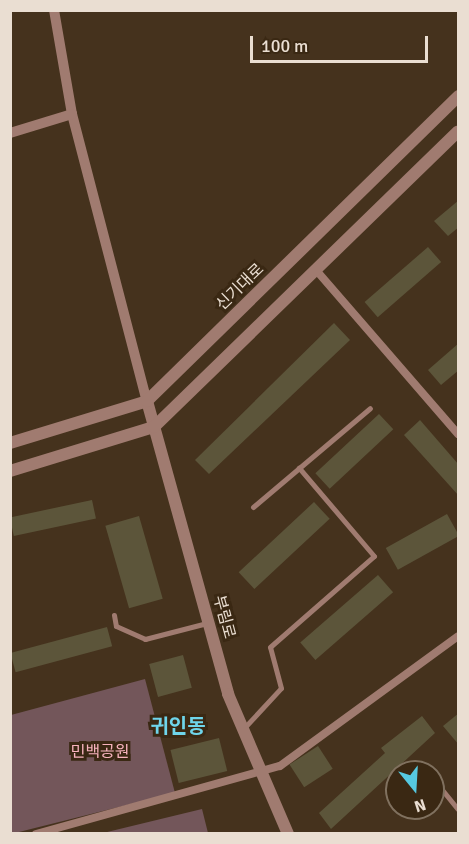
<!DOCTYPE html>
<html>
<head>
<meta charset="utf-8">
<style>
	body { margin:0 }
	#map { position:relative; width:469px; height:844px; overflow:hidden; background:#45321d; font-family:Signika,"Noto Sans KR",sans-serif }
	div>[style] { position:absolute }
	.green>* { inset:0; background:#73565a }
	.building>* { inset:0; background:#5c553a; transform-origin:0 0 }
	.service>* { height:5px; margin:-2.5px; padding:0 2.5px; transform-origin:2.5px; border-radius:2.5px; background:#a07b70 }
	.pedestrian>* { height:8px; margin:-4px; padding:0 4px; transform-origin:4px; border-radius:4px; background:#a07b70 }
	.minor>* { height:10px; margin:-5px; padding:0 5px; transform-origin:5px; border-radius:5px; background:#a07b70 }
	.tertiary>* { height:12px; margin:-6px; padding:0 6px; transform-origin:6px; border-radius:6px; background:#a07b70 }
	span { translate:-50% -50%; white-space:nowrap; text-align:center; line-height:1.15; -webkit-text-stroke:6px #3a2813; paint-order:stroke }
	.street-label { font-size:16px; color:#eaded2 }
	.park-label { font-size:16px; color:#f7b3bd }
	.quarter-label { font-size:20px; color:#6fd5eb; font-weight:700 }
	.frame { position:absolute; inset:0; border:12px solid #eaded2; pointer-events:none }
	.north { position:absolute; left:385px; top:760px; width:60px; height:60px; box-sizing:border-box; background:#3a2813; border:2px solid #80715f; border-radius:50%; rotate:162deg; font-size:16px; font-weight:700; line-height:24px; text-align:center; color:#eaded2 }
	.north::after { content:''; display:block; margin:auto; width:21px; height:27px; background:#56c9e1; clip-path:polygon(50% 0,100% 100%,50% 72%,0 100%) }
	.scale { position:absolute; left:250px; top:36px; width:178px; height:27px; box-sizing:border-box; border:3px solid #eaded2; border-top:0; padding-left:8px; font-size:18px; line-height:21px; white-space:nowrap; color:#eaded2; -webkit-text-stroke:4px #3a2813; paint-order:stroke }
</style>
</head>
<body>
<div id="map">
	<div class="green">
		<div style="clip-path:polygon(145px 679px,175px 793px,11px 834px,11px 715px)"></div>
		<div style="clip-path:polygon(202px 809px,208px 833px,103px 833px)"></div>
	</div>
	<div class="building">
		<div style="clip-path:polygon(459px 200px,459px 227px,448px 236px,434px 221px)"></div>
		<div style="left:428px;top:247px;width:20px;height:84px;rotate:49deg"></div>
		<div style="clip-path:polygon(334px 323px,350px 340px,209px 474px,195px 460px)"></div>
		<div style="clip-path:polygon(459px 343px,459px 370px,441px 385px,428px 370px)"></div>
		<div style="left:379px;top:414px;width:21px;height:87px;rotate:47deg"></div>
		<div style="clip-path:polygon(420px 420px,459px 465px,459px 496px,404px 435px)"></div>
		<div style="left:92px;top:500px;width:19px;height:84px;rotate:78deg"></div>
		<div style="left:314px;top:502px;width:23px;height:103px;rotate:47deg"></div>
		<div style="left:447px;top:514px;width:25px;height:70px;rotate:61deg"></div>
		<div style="left:139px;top:516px;width:86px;height:35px;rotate:74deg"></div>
		<div style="left:378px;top:575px;width:23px;height:103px;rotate:49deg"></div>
		<div style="left:107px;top:627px;width:20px;height:100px;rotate:75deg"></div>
		<div style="left:183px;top:655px;width:34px;height:35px;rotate:75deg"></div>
		<div style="clip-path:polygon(459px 713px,459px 745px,443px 726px)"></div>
		<div style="clip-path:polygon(422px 716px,435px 733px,331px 829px,319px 813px,385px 753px,381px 748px)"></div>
		<div style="left:219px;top:738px;width:34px;height:50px;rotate:76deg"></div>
		<div style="left:318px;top:746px;width:27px;height:34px;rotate:57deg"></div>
	</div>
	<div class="service">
		<div style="left:253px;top:507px;width:153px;rotate:-40.2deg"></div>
		<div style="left:114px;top:615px;width:11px;rotate:80deg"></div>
		<div style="left:116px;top:626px;width:32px;rotate:24deg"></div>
		<div style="left:145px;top:639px;width:64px;rotate:-14.5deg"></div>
		<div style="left:244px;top:728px;width:54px;rotate:-47.2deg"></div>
		<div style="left:281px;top:688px;width:42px;rotate:-105deg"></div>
		<div style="left:270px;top:647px;width:138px;rotate:-41.2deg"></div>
		<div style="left:374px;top:556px;width:116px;rotate:-130.4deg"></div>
		<div style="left:435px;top:781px;width:36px;rotate:51deg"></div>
	</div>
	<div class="pedestrian">
		<div style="left:316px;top:270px;width:217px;rotate:49.1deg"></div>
		<div style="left:36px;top:834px;width:253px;rotate:-15.6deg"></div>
		<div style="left:280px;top:766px;width:220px;rotate:-36.1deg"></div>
	</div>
	<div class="minor">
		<div style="left:54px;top:10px;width:106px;rotate:80.2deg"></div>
		<div style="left:72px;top:114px;width:297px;rotate:75.4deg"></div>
		<div style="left:10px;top:133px;width:65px;rotate:-17deg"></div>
	</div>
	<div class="tertiary">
		<div style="left:147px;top:401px;width:304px;rotate:74.5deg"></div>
		<div style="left:228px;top:694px;width:152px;rotate:66.8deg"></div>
		<div style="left:10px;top:443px;width:143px;rotate:-17deg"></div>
		<div style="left:147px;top:401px;width:436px;rotate:-44.4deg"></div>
		<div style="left:10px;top:471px;width:151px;rotate:-17deg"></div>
		<div style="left:154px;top:427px;width:424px;rotate:-44.2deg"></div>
	</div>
	<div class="street-label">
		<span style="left:240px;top:287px;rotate:-44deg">신기대로</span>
		<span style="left:224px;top:617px;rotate:75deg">부림로</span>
	</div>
	<div class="park-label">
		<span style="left:100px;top:752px">민백공원</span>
	</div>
	<div class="quarter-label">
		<span style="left:178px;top:726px">귀인동</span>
	</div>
	<div class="frame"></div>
	<div class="north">N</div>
	<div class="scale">100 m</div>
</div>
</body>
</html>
